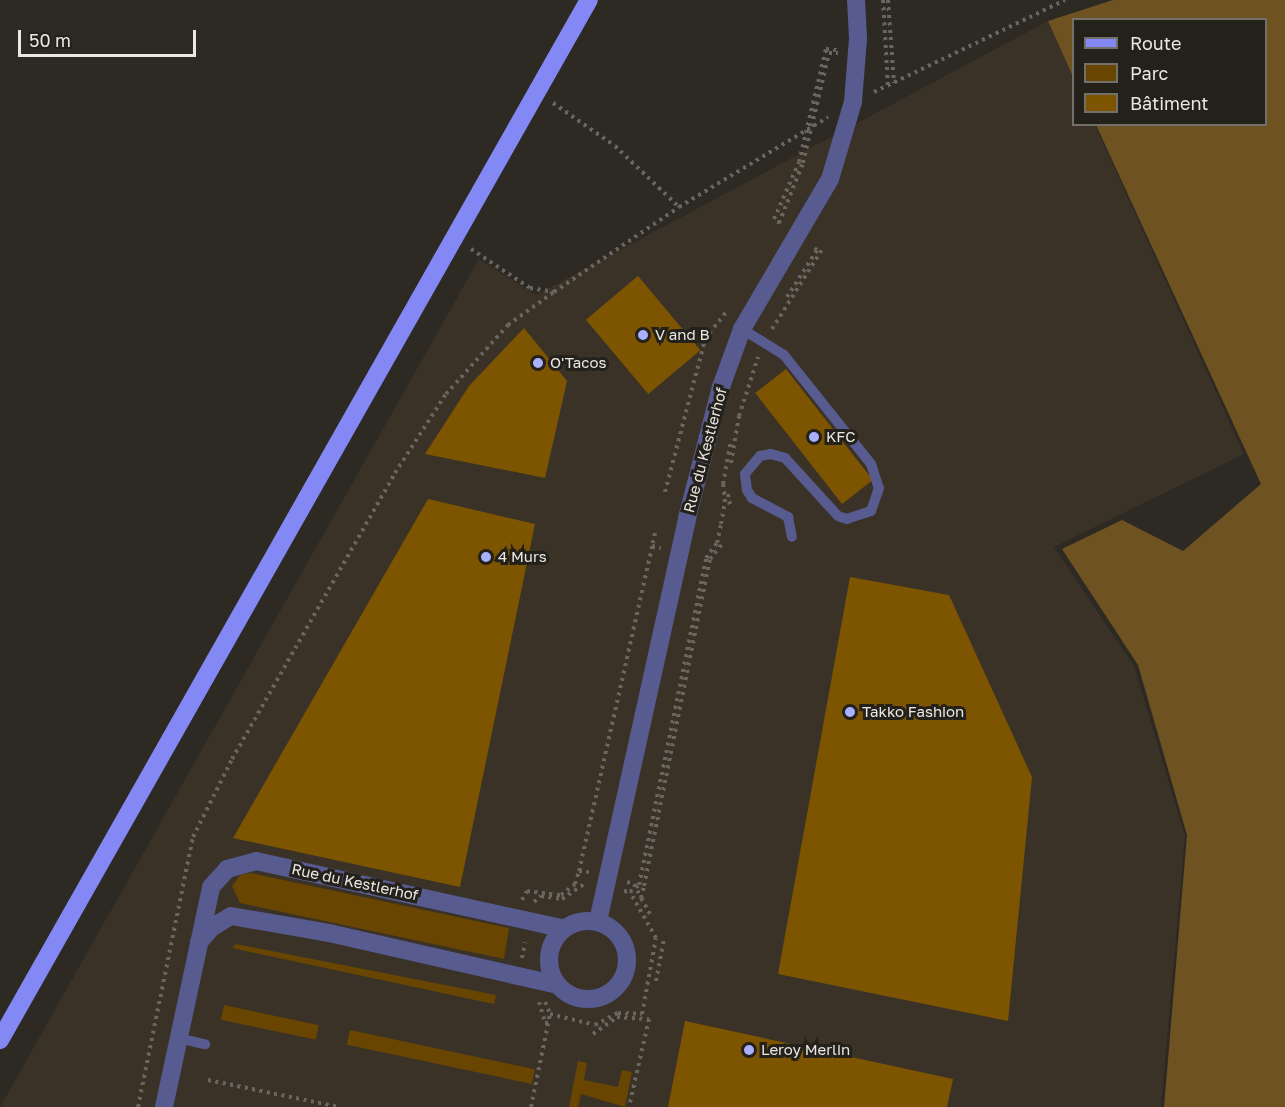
<!DOCTYPE html>
<html>
<head>
<meta charset="utf-8">
<style>
	body { margin:0 }
	#map { position:relative; width:1285px; height:1107px; overflow:hidden; background:#2d2923; font-family:"Golos Text",sans-serif }
	div>[style] { position:absolute }
	.built>* { inset:0; background:#3a3227 }
	.green>* { inset:0; background:#684500; transform-origin:0 0 }
	.forest>* { inset:0; background:#6f5222 }
	.building>* { inset:0; background:#7d5501; transform-origin:0 0 }
	.path>* { height:4px; margin-top:-2px; transform-origin:0; background:repeating-linear-gradient(90deg,#696661 0 3px,transparent 0 7.5px) }
	.lane>* { height:10px; margin:-5px; padding:0 5px; transform-origin:5px; border-radius:5px; background:#575b8f }
	.street>* { height:18px; margin:-9px; padding:0 9px; transform-origin:9px; border-radius:9px; background:#575b8f }
	.street>.ring { margin:-9px; padding:0; box-sizing:content-box; background:none; border:18px solid #575b8f; border-radius:50% }
	.primary>* { height:18px; margin:-9px; padding:0 9px; transform-origin:9px; border-radius:9px; background:#8488f4 }
	.dots>* { width:16px; height:16px; translate:-50% -50%; box-sizing:border-box; border:3px solid #24201a; border-radius:50% }
	span { translate:-50% -50%; white-space:nowrap; text-align:center; line-height:1.15; -webkit-text-stroke:6px #24201a; paint-order:stroke }
	.poi-label { font-size:15px; color:#eae7e4 }
	.left { translate:0 -50%; text-align:left }
	.street-label { font-size:15px; color:#eae7e4 }
	.legend { position:absolute; left:1072px; top:18px; width:195px; height:108px; box-sizing:border-box; background:#24201a; border:2px solid #73706b; margin:0; padding:8px 10px; list-style:none; font-size:18px; color:#eae7e4 }
	.legend li { display:flex; align-items:center; gap:12px; height:30px }
	.legend b { width:30px; border:2px solid #73706b }
	.scale { position:absolute; left:18px; top:30px; width:178px; height:27px; box-sizing:border-box; border:3px solid #eae7e4; border-top:0; padding-left:8px; font-size:18px; line-height:21px; white-space:nowrap; color:#eae7e4; -webkit-text-stroke:4px #24201a; paint-order:stroke }
</style>
</head>
<body>
<div id="map">
	<div class="built">
		<div style="clip-path:polygon(1048px 21px,1073px 78px,1074px 124px,1095px 125px,1244px 454px,1054px 547px,1134px 666px,1185px 836px,1161px 1107px,0 1107px,479px 259px,536px 295px)"></div>
	</div>
	<div class="green">
		<div style="clip-path:polygon(251px 873px,509px 928px,504px 959px,240px 903px,232px 886px,240px 875px)"></div>
		<div style="clip-path:polygon(236px 944px,496px 995px,494px 1004px,232px 948px)"></div>
		<div style="left:224px;top:1005px;width:97px;height:15px;rotate:12deg"></div>
		<div style="left:350px;top:1030px;width:189px;height:15px;rotate:12deg"></div>
		<div style="clip-path:polygon(578px 1061px,587px 1063px,584px 1080px,618px 1087px,622px 1070px,632px 1072px,625px 1107px,581px 1094px,578px 1107px,569px 1107px)"></div>
	</div>
	<div class="forest">
		<div style="clip-path:polygon(1113px 0,1285px 0,1285px 1107px,1164px 1107px,1187px 835px,1138px 665px,1062px 549px,1122px 520px,1183px 551px,1261px 484px,1096px 125px,1266px 124px,1266px 20px,1074px 20px,1073px 77px,1048px 21px)"></div>
	</div>
	<div class="building">
		<div style="left:638px;top:276px;width:97px;height:68px;rotate:50deg"></div>
		<div style="clip-path:polygon(524px 328px,567px 381px,545px 478px,425px 454px,469px 386px)"></div>
		<div style="left:786px;top:369px;width:141px;height:39px;rotate:52deg"></div>
		<div style="clip-path:polygon(428px 499px,535px 524px,460px 887px,233px 838px)"></div>
		<div style="clip-path:polygon(850px 577px,949px 595px,1032px 777px,1008px 1021px,778px 974px)"></div>
		<div style="clip-path:polygon(685px 1021px,953px 1079px,947px 1107px,668px 1107px)"></div>
	</div>
	<div class="path">
		<div style="left:883px;top:0;width:86px;rotate:86.7deg"></div>
		<div style="left:888px;top:0;width:83px;rotate:85.9deg"></div>
		<div style="left:874px;top:92px;width:212px;rotate:-25.7deg"></div>
		<div style="left:553px;top:103px;width:75px;rotate:34.7deg"></div>
		<div style="left:615px;top:146px;width:88px;rotate:43.6deg"></div>
		<div style="left:779px;top:223px;width:65px;rotate:-68.2deg"></div>
		<div style="left:803px;top:163px;width:113px;rotate:-76.7deg"></div>
		<div style="left:829px;top:53px;width:9px"></div>
		<div style="left:780px;top:223px;width:7px;rotate:-146deg"></div>
		<div style="left:774px;top:219px;width:62px;rotate:-66.3deg"></div>
		<div style="left:799px;top:162px;width:116px;rotate:-76.6deg"></div>
		<div style="left:826px;top:49px;width:11px;rotate:5deg"></div>
		<div style="left:471px;top:249px;width:71px;rotate:33.5deg"></div>
		<div style="left:530px;top:288px;width:24px;rotate:9deg"></div>
		<div style="left:787px;top:297px;width:56px;rotate:-57.4deg"></div>
		<div style="left:817px;top:250px;width:5px;rotate:-143deg"></div>
		<div style="left:772px;top:329px;width:96px;rotate:-57.8deg"></div>
		<div style="left:731px;top:463px;width:48px;rotate:-80.3deg"></div>
		<div style="left:739px;top:416px;width:62px;rotate:-72.1deg"></div>
		<div style="left:665px;top:492px;width:158px;rotate:-75.3deg"></div>
		<div style="left:705px;top:339px;width:36px;rotate:-52deg"></div>
		<div style="left:728px;top:494px;width:11px;rotate:80deg"></div>
		<div style="left:655px;top:533px;width:13px;rotate:103deg"></div>
		<div style="left:652px;top:546px;width:9px;rotate:13deg"></div>
		<div style="left:579px;top:871px;width:333px;rotate:-77.3deg"></div>
		<div style="left:627px;top:882px;width:7px;rotate:16deg"></div>
		<div style="left:634px;top:884px;width:16px;rotate:63deg"></div>
		<div style="left:624px;top:891px;width:6px;rotate:9deg"></div>
		<div style="left:630px;top:892px;width:11px;rotate:-38deg"></div>
		<div style="left:639px;top:885px;width:334px;rotate:-78.4deg"></div>
		<div style="left:706px;top:558px;width:19px;rotate:-54deg"></div>
		<div style="left:717px;top:543px;width:19px;rotate:-78deg"></div>
		<div style="left:721px;top:524px;width:22px;rotate:-80deg"></div>
		<div style="left:725px;top:502px;width:18px;rotate:-96deg"></div>
		<div style="left:723px;top:484px;width:45px;rotate:-79.7deg"></div>
		<div style="left:522px;top:900px;width:10px;rotate:-61deg"></div>
		<div style="left:527px;top:891px;width:34px;rotate:7deg"></div>
		<div style="left:561px;top:895px;width:18px;rotate:-38deg"></div>
		<div style="left:575px;top:884px;width:14px;rotate:-73deg"></div>
		<div style="left:579px;top:871px;width:10px;rotate:6deg"></div>
		<div style="left:534px;top:902px;width:9px;rotate:-41deg"></div>
		<div style="left:541px;top:896px;width:21px;rotate:8deg"></div>
		<div style="left:562px;top:899px;width:27px;rotate:-34deg"></div>
		<div style="left:650px;top:914px;width:18px;rotate:-119deg"></div>
		<div style="left:641px;top:898px;width:12px;rotate:-76deg"></div>
		<div style="left:644px;top:886px;width:334px;rotate:-78.6deg"></div>
		<div style="left:710px;top:559px;width:22px;rotate:-51deg"></div>
		<div style="left:522px;top:958px;width:16px;rotate:-79deg"></div>
		<div style="left:656px;top:981px;width:43px;rotate:-79.2deg"></div>
		<div style="left:539px;top:1002px;width:22px;rotate:74deg"></div>
		<div style="left:545px;top:1023px;width:3px"></div>
		<div style="left:545px;top:1002px;width:13px;rotate:67deg"></div>
		<div style="left:550px;top:1014px;width:46px;rotate:13.7deg"></div>
		<div style="left:595px;top:1025px;width:26px;rotate:-28deg"></div>
		<div style="left:618px;top:1013px;width:24px;rotate:2deg"></div>
		<div style="left:642px;top:1014px;width:77px;rotate:-79.6deg"></div>
		<div style="left:656px;top:938px;width:53px;rotate:-119.5deg"></div>
		<div style="left:593px;top:1034px;width:29px;rotate:-35deg"></div>
		<div style="left:617px;top:1017px;width:32px;rotate:4deg"></div>
		<div style="left:649px;top:1019px;width:90px;rotate:102.8deg"></div>
		<div style="left:208px;top:1080px;width:135px;rotate:11.6deg"></div>
		<div style="left:138px;top:1107px;width:276px;rotate:-78.5deg"></div>
		<div style="left:193px;top:837px;width:87px;rotate:-63.4deg"></div>
		<div style="left:232px;top:759px;width:329px;rotate:-60.3deg"></div>
		<div style="left:395px;top:473px;width:94px;rotate:-57.2deg"></div>
		<div style="left:446px;top:394px;width:93px;rotate:-48.1deg"></div>
		<div style="left:508px;top:325px;width:57px;rotate:-35.7deg"></div>
		<div style="left:554px;top:292px;width:151px;rotate:-34.2deg"></div>
		<div style="left:679px;top:207px;width:174px;rotate:-31.1deg"></div>
		<div style="left:531px;top:1107px;width:95px;rotate:-78.5deg"></div>
	</div>
	<div class="lane">
		<div style="left:742px;top:329px;width:49px;rotate:31.8deg"></div>
		<div style="left:784px;top:355px;width:139px;rotate:51.4deg"></div>
		<div style="left:871px;top:464px;width:25px;rotate:72deg"></div>
		<div style="left:879px;top:488px;width:24px;rotate:109deg"></div>
		<div style="left:871px;top:511px;width:25px;rotate:162deg"></div>
		<div style="left:847px;top:519px;width:9px;rotate:-162deg"></div>
		<div style="left:838px;top:516px;width:79px;rotate:-132.4deg"></div>
		<div style="left:785px;top:458px;width:15px;rotate:-164deg"></div>
		<div style="left:771px;top:454px;width:11px;rotate:170deg"></div>
		<div style="left:760px;top:456px;width:23px;rotate:130deg"></div>
		<div style="left:745px;top:474px;width:16px;rotate:83deg"></div>
		<div style="left:747px;top:490px;width:9px;rotate:58deg"></div>
		<div style="left:752px;top:498px;width:41px;rotate:27.8deg"></div>
		<div style="left:788px;top:517px;width:20px;rotate:79deg"></div>
		<div style="left:178px;top:1038px;width:28px;rotate:13deg"></div>
	</div>
	<div class="street">
		<div class="ring" style="left:549px;top:921px;width:60px;height:60px"></div>
		<div style="left:598px;top:921px;width:413px;rotate:-77.5deg"></div>
		<div style="left:687px;top:518px;width:135px;rotate:-75.5deg"></div>
		<div style="left:721px;top:387px;width:62px;rotate:-70.1deg"></div>
		<div style="left:742px;top:329px;width:174px;rotate:-59.6deg"></div>
		<div style="left:830px;top:179px;width:80px;rotate:-73.4deg"></div>
		<div style="left:853px;top:102px;width:64px;rotate:-85.5deg"></div>
		<div style="left:858px;top:38px;width:38px;rotate:-93deg"></div>
		<div style="left:199px;top:942px;width:18px;rotate:-49deg"></div>
		<div style="left:211px;top:928px;width:23px;rotate:-31deg"></div>
		<div style="left:231px;top:916px;width:99px;rotate:9.8deg"></div>
		<div style="left:329px;top:933px;width:235px;rotate:12.8deg"></div>
		<div style="left:164px;top:1107px;width:225px;rotate:-77.9deg"></div>
		<div style="left:211px;top:887px;width:24px;rotate:-48deg"></div>
		<div style="left:227px;top:869px;width:30px;rotate:-15deg"></div>
		<div style="left:256px;top:861px;width:315px;rotate:12.4deg"></div>
	</div>
	<div class="primary">
		<div style="left:0;top:1040px;width:1195px;rotate:-60.48deg"></div>
	</div>
	<div class="dots">
		<div style="left:643px;top:335px;background:#a9b0fc"></div>
		<div style="left:538px;top:363px;background:#a9b0fc"></div>
		<div style="left:814px;top:437px;background:#a9b0fc"></div>
		<div style="left:486px;top:557px;background:#a9b0fc"></div>
		<div style="left:850px;top:712px;background:#a9b0fc"></div>
		<div style="left:749px;top:1050px;background:#a9b0fc"></div>
	</div>
	<div class="poi-label">
		<span class="left" style="left:655px;top:335px">V and B</span>
		<span class="left" style="left:550px;top:363px">O'Tacos</span>
		<span class="left" style="left:826px;top:437px">KFC</span>
		<span class="left" style="left:498px;top:557px">4 Murs</span>
		<span class="left" style="left:862px;top:712px">Takko Fashion</span>
		<span class="left" style="left:761px;top:1050px">Leroy Merlin</span>
	</div>
	<div class="street-label">
		<span style="left:705px;top:450px;rotate:-75deg">Rue du Kestlerhof</span>
		<span style="left:355px;top:882px;rotate:12deg">Rue du Kestlerhof</span>
	</div>
	<ul class="legend">
	<li><b style="height:8px;background:#8488f4"></b>Route</li>
	<li><b style="height:16px;background:#684500"></b>Parc</li>
	<li><b style="height:16px;background:#7d5501"></b>Bâtiment</li>
	</ul>
	<div class="scale">50 m</div>
</div>
</body>
</html>
